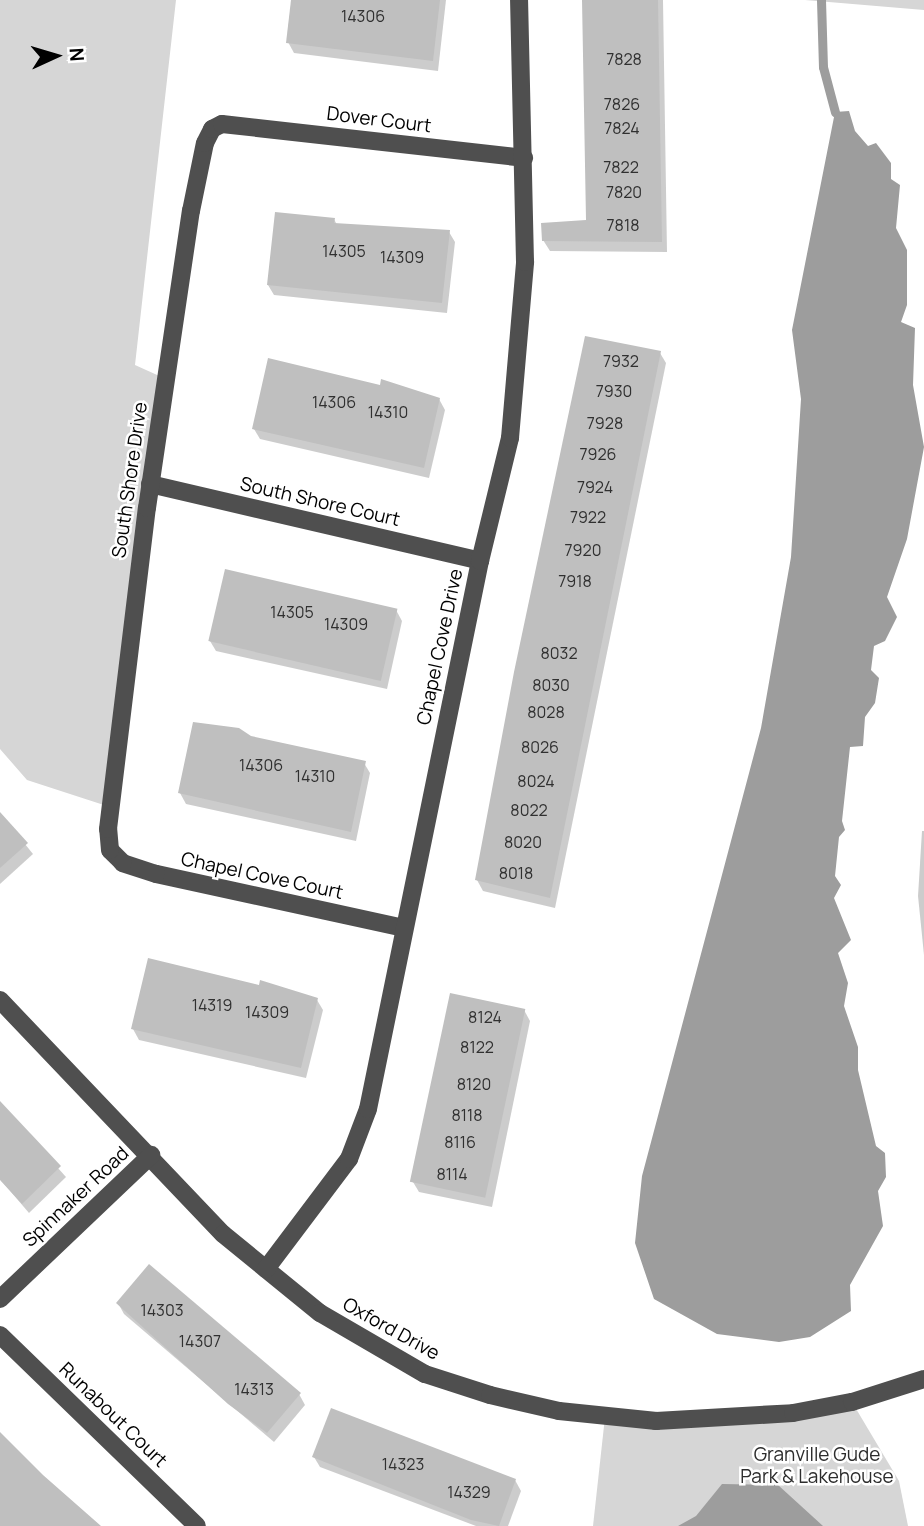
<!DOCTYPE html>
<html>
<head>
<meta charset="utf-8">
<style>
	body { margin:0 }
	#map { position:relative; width:924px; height:1526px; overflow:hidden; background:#fff; font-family:Manrope,sans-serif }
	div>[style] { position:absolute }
	.green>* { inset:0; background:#d6d6d6 }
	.water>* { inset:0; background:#9d9d9d }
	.shadow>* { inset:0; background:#0003 }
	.stream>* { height:9px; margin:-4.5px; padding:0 4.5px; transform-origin:4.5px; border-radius:4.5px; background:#9d9d9d }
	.building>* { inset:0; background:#bfbfbf; transform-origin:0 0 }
	.minor>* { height:18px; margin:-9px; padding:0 9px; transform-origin:9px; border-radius:9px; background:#4f4f4f }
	span { translate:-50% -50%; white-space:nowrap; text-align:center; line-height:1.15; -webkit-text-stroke:5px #fff; paint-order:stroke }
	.number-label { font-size:16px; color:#303030 }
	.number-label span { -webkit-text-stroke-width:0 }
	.street-label { font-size:19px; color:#000 }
	.park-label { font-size:19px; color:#2d2d2d }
	.north { position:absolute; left:21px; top:21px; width:70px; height:70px; -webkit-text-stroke:5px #fff; paint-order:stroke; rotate:86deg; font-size:19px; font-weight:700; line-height:28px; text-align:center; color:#000 }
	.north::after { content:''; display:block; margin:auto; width:24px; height:32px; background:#000; clip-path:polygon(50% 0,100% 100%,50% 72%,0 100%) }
</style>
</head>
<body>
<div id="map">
	<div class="green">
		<div style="clip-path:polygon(0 0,176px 0,135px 365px,166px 379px,110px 807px,27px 780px,0 749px)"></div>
		<div style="clip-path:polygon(805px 0,924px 0,924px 10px)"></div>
		<div style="clip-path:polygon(852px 1402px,899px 1481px,908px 1526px,593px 1526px,605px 1417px)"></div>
	</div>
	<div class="water">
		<div style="clip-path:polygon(849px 111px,855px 131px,868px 146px,876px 143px,891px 163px,891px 179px,900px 185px,896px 228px,907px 250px,907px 305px,901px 322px,915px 328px,913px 385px,924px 447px,907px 539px,887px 597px,897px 617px,885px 641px,874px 646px,871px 670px,879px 678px,875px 703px,865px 717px,863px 746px,850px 747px,842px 821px,845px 830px,839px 837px,835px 876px,841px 885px,834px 898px,851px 940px,838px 953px,848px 983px,844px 1006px,858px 1047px,858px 1070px,876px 1146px,885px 1153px,886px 1177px,878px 1191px,883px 1226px,850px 1285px,851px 1311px,810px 1337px,779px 1342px,717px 1334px,654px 1299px,635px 1243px,642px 1176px,761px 728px,791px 557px,801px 399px,792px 330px,835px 112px)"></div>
		<div style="clip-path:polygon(722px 1484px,778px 1485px,823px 1526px,678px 1526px,696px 1516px)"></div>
	</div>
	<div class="shadow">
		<div style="clip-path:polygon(293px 0,446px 0,438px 71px,294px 53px,288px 42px)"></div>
		<div style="clip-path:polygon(584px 0,663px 0,667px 252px,550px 251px,543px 240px,588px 222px)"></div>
		<div style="clip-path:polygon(334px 219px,337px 225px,449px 232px,455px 242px,447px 313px,274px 295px,268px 285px)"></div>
		<div style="clip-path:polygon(660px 353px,666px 363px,555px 908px,483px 891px,477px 880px)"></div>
		<div style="clip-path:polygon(439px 399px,445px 410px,429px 478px,260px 439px,254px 429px)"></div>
		<div style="clip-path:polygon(396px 610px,402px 621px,387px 689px,216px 651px,210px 641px)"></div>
		<div style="clip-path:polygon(251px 737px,364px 763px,370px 773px,356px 841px,186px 804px,180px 793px)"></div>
		<div style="clip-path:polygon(0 813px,33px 854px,0 884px)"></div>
		<div style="clip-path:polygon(922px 831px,924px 831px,924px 955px,918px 896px)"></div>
		<div style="clip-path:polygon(317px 1000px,323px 1010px,306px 1078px,139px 1040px,133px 1029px)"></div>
		<div style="clip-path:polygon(524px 1010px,530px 1021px,492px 1207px,419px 1192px,413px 1182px)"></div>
		<div style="clip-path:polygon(0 1103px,66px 1177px,29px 1213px,0 1179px)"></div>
		<div style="clip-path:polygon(118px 1303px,299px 1394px,305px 1405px,274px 1442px,124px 1314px)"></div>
		<div style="clip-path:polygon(314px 1457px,515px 1480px,521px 1491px,508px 1526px,476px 1526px,320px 1467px)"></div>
	</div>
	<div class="stream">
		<div style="left:821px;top:0;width:67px;rotate:88.3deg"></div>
		<div style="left:823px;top:67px;width:47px;rotate:75.1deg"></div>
	</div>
	<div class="building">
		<div style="clip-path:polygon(291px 0,440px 0,433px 61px,286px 43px)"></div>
		<div style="clip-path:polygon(582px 0,658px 0,662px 242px,542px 241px,541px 223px,586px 220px)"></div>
		<div style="clip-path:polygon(275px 212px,335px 218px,334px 223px,450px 230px,442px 303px,267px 285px)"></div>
		<div style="clip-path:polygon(585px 336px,661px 351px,550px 898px,475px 880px,514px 672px)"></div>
		<div style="clip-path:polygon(268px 358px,380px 385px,381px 379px,440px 398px,424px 468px,252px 429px)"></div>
		<div style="left:225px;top:569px;width:177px;height:74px;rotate:13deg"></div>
		<div style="clip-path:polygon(193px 722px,239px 728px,251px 736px,366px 761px,351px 832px,178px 793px)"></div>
		<div style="clip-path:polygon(0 812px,28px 843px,0 868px)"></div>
		<div style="clip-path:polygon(148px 958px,259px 985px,260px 980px,318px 998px,301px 1068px,131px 1029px)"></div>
		<div style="left:450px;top:993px;width:77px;height:193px;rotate:12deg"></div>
		<div style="clip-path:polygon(0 1101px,61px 1166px,22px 1204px,0 1180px)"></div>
		<div style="clip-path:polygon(149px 1264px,301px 1393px,267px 1433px,228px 1404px,116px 1303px)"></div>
		<div style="clip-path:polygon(331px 1408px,516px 1479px,499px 1526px,471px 1520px,312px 1457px)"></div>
		<div style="clip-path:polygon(0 1432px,43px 1475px,101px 1526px,0 1526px)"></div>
	</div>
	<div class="minor">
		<div style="left:150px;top:484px;width:339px;rotate:13.1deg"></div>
		<div style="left:404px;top:928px;width:254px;rotate:-167.7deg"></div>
		<div style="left:156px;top:874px;width:35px;rotate:-162deg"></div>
		<div style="left:123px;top:863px;width:18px;rotate:-135deg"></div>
		<div style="left:110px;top:850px;width:21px;rotate:-95deg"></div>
		<div style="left:108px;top:829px;width:323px;rotate:-83.1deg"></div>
		<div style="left:147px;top:508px;width:300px;rotate:-81.6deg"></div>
		<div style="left:191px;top:211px;width:69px;rotate:-78.4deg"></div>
		<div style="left:205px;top:143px;width:16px;rotate:-63deg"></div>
		<div style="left:212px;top:129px;width:11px;rotate:-27deg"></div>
		<div style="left:222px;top:124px;width:304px;rotate:6.4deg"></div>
		<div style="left:0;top:1000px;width:323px;rotate:46.4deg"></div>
		<div style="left:223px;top:1234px;width:125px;rotate:39.2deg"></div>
		<div style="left:320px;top:1313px;width:121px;rotate:30.2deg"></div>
		<div style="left:425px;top:1374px;width:68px;rotate:17.9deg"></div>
		<div style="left:490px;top:1395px;width:71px;rotate:13.1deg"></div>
		<div style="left:559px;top:1411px;width:98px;rotate:5.9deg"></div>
		<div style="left:656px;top:1421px;width:137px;rotate:-3.3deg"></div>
		<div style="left:793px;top:1413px;width:60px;rotate:-10.6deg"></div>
		<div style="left:852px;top:1402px;width:76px;rotate:-17.7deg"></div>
		<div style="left:266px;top:1269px;width:138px;rotate:-53deg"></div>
		<div style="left:349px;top:1159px;width:53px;rotate:-69.2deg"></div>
		<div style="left:368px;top:1109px;width:559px;rotate:-78.45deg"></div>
		<div style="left:480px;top:561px;width:127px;rotate:-76.3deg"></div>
		<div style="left:510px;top:438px;width:177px;rotate:-85.1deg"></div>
		<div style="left:525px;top:262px;width:262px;rotate:-91.3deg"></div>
		<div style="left:0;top:1299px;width:209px;rotate:-43.6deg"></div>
		<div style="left:0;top:1335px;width:274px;rotate:44.1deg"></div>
	</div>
	<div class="number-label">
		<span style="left:363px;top:16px">14306</span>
		<span style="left:624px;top:59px">7828</span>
		<span style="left:622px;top:104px">7826</span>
		<span style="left:622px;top:128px">7824</span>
		<span style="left:621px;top:167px">7822</span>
		<span style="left:624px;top:192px">7820</span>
		<span style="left:623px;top:225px">7818</span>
		<span style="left:344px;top:251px">14305</span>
		<span style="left:402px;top:257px">14309</span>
		<span style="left:621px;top:361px">7932</span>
		<span style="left:614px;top:391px">7930</span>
		<span style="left:334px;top:402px">14306</span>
		<span style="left:388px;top:412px">14310</span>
		<span style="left:605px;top:423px">7928</span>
		<span style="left:598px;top:454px">7926</span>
		<span style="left:595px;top:487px">7924</span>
		<span style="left:588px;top:517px">7922</span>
		<span style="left:583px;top:550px">7920</span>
		<span style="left:575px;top:581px">7918</span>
		<span style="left:292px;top:612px">14305</span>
		<span style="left:346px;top:624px">14309</span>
		<span style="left:559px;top:653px">8032</span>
		<span style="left:551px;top:685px">8030</span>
		<span style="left:546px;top:712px">8028</span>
		<span style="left:540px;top:747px">8026</span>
		<span style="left:261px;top:765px">14306</span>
		<span style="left:315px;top:776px">14310</span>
		<span style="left:536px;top:781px">8024</span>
		<span style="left:529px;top:810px">8022</span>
		<span style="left:523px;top:842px">8020</span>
		<span style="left:516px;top:873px">8018</span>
		<span style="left:212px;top:1005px">14319</span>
		<span style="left:267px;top:1012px">14309</span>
		<span style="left:485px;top:1017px">8124</span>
		<span style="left:477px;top:1047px">8122</span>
		<span style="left:474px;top:1084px">8120</span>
		<span style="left:467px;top:1115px">8118</span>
		<span style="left:460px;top:1142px">8116</span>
		<span style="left:452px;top:1174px">8114</span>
		<span style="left:162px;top:1310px">14303</span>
		<span style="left:200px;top:1341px">14307</span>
		<span style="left:254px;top:1389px">14313</span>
		<span style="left:403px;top:1464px">14323</span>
		<span style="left:469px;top:1492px">14329</span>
	</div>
	<div class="street-label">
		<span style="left:379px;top:120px;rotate:7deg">Dover Court</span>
		<span style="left:130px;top:480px;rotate:-82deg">South Shore Drive</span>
		<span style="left:320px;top:502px;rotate:13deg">South Shore Court</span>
		<span style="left:440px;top:647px;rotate:-78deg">Chapel Cove Drive</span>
		<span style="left:262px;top:876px;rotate:12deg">Chapel Cove Court</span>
		<span style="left:76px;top:1197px;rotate:-43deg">Spinnaker Road</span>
		<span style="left:391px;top:1329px;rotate:29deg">Oxford Drive</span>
		<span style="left:113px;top:1415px;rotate:44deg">Runabout Court</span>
	</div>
	<div class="park-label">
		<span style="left:817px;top:1466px">Granville Gude<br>Park &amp; Lakehouse</span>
	</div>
	<div class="north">N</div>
</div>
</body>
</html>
